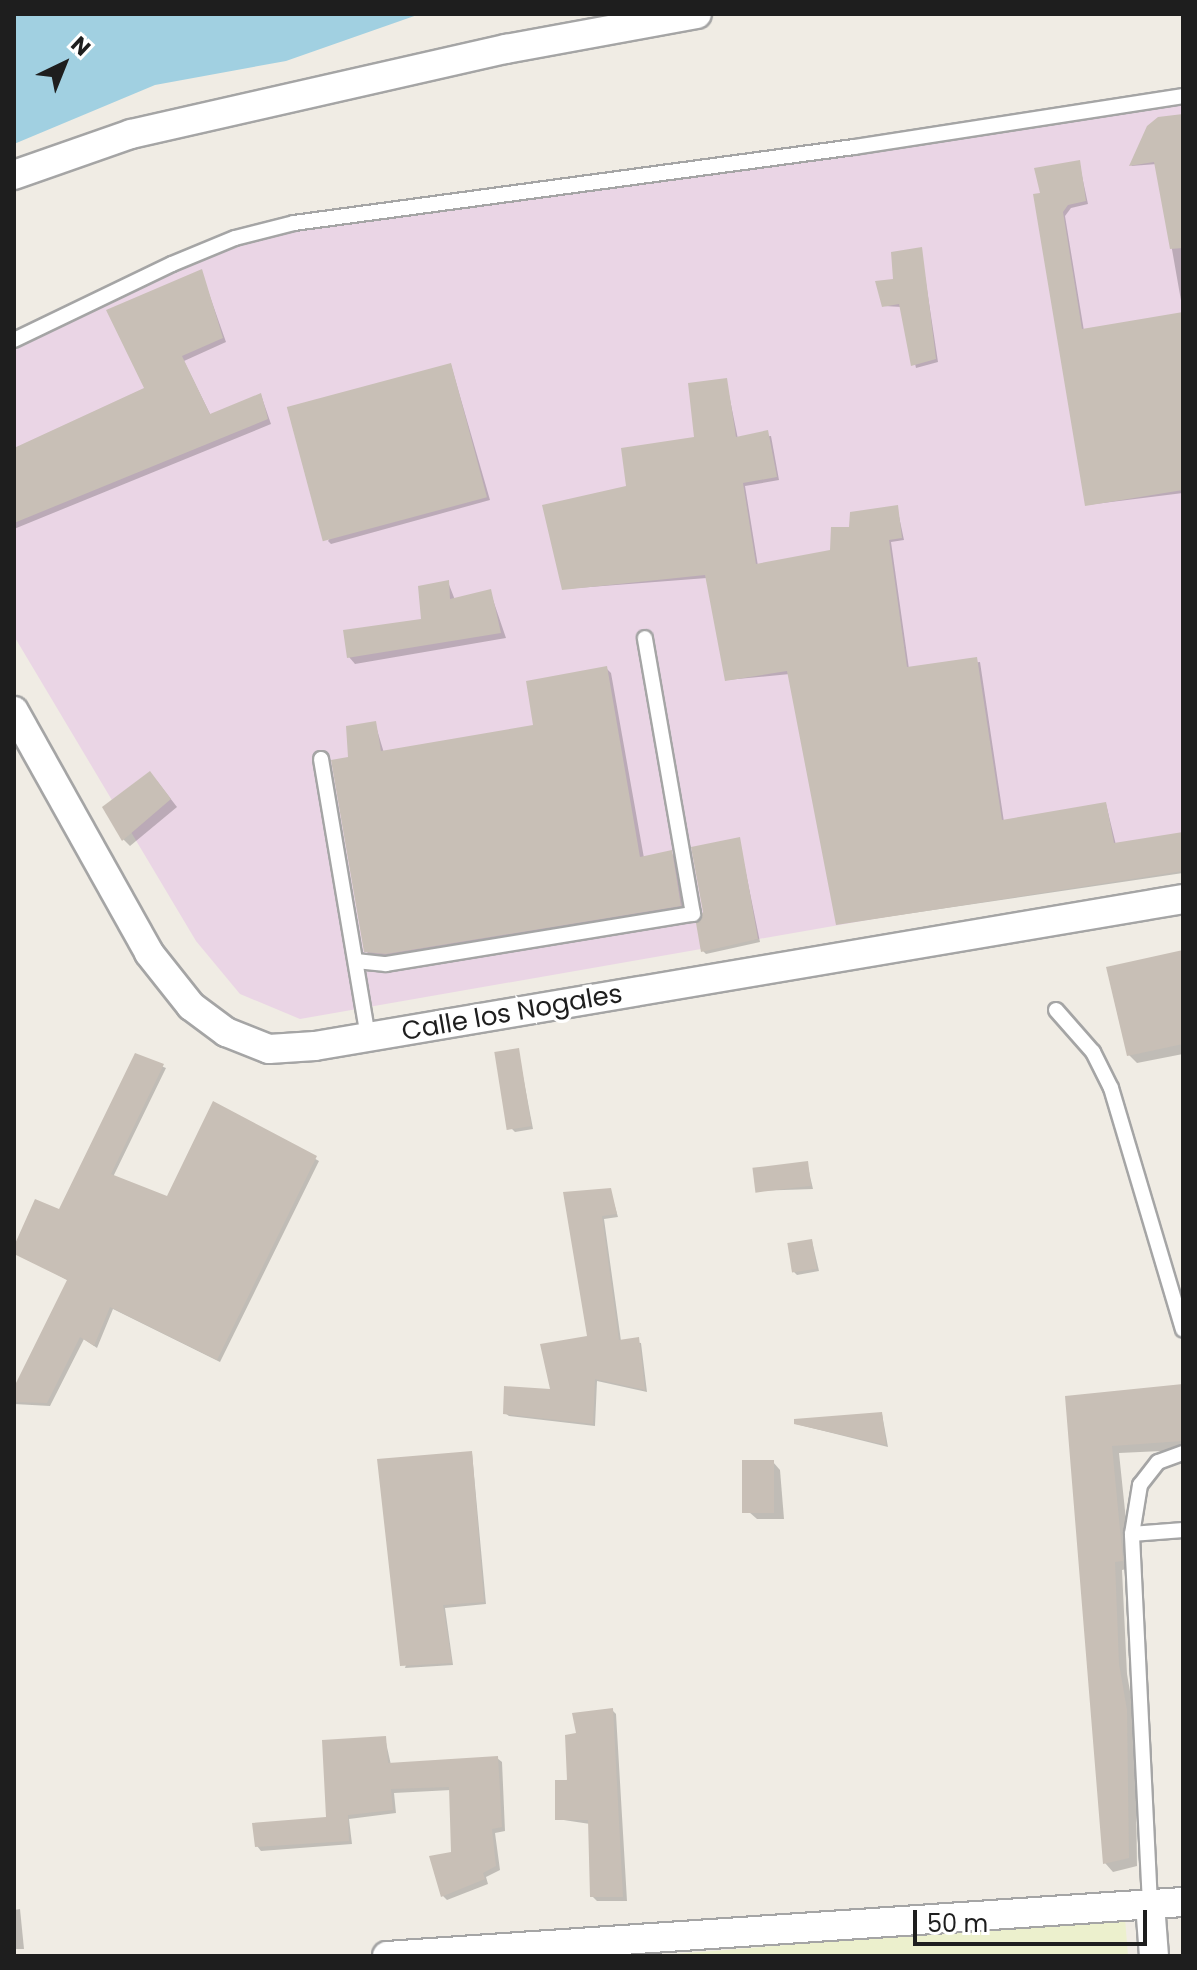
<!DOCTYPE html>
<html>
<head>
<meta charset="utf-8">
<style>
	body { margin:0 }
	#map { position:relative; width:1197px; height:1970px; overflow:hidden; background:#f0ece4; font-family:Poppins,sans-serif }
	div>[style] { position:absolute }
	.industrial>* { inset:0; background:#ead5e5 }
	.farmland>* { inset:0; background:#ecf0cd }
	.water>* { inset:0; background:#a1d0e1 }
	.shadow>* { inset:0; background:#0003 }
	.building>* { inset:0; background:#c8bfb6; transform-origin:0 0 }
	.roads { filter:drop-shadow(2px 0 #a5a5a5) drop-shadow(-2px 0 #a5a5a5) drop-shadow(0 2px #a5a5a5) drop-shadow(0 -2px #a5a5a5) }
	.service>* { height:14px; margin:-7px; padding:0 7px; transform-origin:7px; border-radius:7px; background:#fff }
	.minor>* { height:28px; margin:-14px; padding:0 14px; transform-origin:14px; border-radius:14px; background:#fff }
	span { translate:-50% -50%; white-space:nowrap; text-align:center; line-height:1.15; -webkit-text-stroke:7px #fff; paint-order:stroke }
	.street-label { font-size:26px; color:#1e1e1e }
	.frame { position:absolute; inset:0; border:16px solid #1e1e1e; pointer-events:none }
	.north { position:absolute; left:24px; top:24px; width:80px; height:80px; -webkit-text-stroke:6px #fff; paint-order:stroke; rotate:43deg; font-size:22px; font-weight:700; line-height:32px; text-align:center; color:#1e1e1e }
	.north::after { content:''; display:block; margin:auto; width:28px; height:36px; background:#1e1e1e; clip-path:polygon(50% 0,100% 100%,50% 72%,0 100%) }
	.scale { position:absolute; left:913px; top:1910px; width:234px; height:36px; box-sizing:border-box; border:4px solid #1e1e1e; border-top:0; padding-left:10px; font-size:24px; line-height:28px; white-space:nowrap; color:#1e1e1e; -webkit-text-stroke:6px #fff; paint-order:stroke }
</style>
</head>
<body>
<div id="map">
	<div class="industrial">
		<div style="clip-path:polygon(1183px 89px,1183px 865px,300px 1019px,240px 994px,196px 941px,14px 636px,14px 342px,190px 262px,289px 230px)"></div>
	</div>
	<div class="farmland">
		<div style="clip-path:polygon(1125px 1918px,1128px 1956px,650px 1956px)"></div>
	</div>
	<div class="water">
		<div style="clip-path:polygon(14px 14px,420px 14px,286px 61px,155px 85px,14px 144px)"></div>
	</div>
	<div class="shadow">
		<div style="clip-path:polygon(1183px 116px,1183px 312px,1157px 164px,1131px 166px)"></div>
		<div style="clip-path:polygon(1079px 162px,1088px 204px,1071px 208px,1065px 216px,1084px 331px,1183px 314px,1183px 493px,1087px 505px,1042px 195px)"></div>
		<div style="clip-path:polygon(921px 250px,938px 362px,916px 368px,902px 307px,884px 306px)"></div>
		<div style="clip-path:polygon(201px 271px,226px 342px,184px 361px,211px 416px,261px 395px,271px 424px,14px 529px,14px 450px,147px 389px)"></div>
		<div style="clip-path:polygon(451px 365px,490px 500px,331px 544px,328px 541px)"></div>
		<div style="clip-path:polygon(726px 380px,738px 439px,771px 436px,779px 480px,745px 486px,758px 566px,832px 552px,850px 529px,897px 507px,904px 540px,891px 542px,909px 669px,980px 662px,1004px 822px,1106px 804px,1116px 845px,1183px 834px,1183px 873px,838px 924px,790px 674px,727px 680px,707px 578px,564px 589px,628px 487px,696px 438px)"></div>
		<div style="clip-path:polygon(448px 582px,455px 600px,490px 591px,506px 638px,355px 664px,349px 657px,423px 620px)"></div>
		<div style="clip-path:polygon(606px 668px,611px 673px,644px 858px,671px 853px,676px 858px,686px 911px,392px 958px,371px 956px,366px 951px,350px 759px,375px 723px,384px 753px,535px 726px)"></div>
		<div style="clip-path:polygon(157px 781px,177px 807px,130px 846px,123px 839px)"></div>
		<div style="clip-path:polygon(739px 839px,760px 942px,706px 954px,703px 951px)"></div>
		<div style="clip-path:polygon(1183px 952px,1183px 1054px,1137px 1063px,1129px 1055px)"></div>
		<div style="clip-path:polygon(518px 1050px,533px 1129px,515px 1132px,512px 1129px)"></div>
		<div style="clip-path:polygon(136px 1056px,166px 1068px,113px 1177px,168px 1198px,214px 1104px,319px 1161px,220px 1362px,113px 1309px,97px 1348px,84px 1339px,50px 1406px,14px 1404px,14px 1391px,69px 1281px,14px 1251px,60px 1212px)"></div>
		<div style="clip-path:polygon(807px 1163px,813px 1189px,757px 1191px)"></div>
		<div style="clip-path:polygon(610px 1190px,618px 1217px,604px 1219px,621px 1341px,641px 1343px,647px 1392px,597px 1381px,595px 1426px,509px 1416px,505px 1413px,553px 1392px,589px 1338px,566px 1194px)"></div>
		<div style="clip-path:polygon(812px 1241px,819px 1271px,797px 1275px,794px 1272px)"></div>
		<div style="clip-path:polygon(1183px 1387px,1183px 1450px,1119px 1453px,1131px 1568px,1122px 1570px,1127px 1674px,1135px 1720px,1137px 1866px,1113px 1872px,1105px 1863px,1067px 1398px)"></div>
		<div style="clip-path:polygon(882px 1414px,888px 1447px,796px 1424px)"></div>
		<div style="clip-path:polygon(472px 1453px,486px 1604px,445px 1608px,453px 1665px,405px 1668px)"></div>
		<div style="clip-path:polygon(773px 1462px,780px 1470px,784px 1519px,757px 1519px,749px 1512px)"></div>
		<div style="clip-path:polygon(612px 1710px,616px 1714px,627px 1901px,597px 1901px,592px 1896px,590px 1824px,557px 1819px,578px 1735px)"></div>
		<div style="clip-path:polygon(385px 1738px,391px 1765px,497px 1758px,502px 1762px,505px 1831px,495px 1833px,500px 1870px,486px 1877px,488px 1884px,447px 1900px,443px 1896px,453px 1854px,451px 1790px,394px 1793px,396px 1813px,349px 1819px,352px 1844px,261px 1851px,257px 1846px,328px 1819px)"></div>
		<div style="clip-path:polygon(20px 1909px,24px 1949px,14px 1949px,14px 1910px)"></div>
	</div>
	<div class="building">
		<div style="clip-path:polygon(1183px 114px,1183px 248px,1170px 249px,1154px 162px,1129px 166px,1147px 126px,1158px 117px)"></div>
		<div style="clip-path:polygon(1080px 160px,1086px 201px,1068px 205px,1063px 212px,1082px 329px,1183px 312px,1183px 490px,1085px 506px,1033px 194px,1040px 193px,1034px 168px)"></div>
		<div style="clip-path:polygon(922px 247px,936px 359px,911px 366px,899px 304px,882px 307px,875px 281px,893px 279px,891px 252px)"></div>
		<div style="clip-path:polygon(202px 269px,223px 338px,182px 356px,210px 414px,261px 393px,268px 419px,14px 523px,14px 448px,144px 388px,106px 310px)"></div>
		<div style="left:451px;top:363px;width:139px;height:170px;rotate:75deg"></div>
		<div style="clip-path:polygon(727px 378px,736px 437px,768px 430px,777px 477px,743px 483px,756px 564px,830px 550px,831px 527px,849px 527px,850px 512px,898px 505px,902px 538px,889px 540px,907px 667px,977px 657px,1002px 820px,1106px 802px,1114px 843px,1183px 832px,1183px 871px,836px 925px,787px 671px,725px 681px,705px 575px,562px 590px,542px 505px,626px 486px,621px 448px,694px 437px,688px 383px)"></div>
		<div style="clip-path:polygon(449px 580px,450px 599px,491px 589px,501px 633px,347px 658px,343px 630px,421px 619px,418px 586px)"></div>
		<div style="clip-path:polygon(607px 666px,640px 857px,672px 850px,681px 906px,386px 954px,364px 952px,331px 760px,348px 757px,346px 726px,376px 721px,381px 751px,533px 725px,526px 681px)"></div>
		<div style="clip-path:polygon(150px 771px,171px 799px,122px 841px,102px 807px)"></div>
		<div style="clip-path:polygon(740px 837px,758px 939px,701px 952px,696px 923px,703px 912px,691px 847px)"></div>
		<div style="clip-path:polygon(1183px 950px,1183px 1044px,1127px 1056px,1106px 967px)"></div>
		<div style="left:519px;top:1048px;width:79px;height:25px;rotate:81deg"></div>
		<div style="clip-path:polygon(135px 1053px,164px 1064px,111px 1174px,167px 1196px,213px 1101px,317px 1156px,217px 1360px,110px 1307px,94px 1346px,80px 1337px,47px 1403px,14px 1402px,14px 1387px,67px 1280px,14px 1254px,14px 1246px,35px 1199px,59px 1209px)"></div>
		<div style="left:808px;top:1161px;width:25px;height:56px;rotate:83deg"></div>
		<div style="clip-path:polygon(611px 1188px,617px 1214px,602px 1216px,619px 1340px,639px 1337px,645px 1390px,595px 1379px,593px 1424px,503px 1414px,504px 1386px,550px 1389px,540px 1344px,587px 1336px,563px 1192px)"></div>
		<div style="left:812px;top:1239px;width:30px;height:25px;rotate:81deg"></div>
		<div style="clip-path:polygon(1183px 1384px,1183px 1441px,1112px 1446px,1123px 1561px,1115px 1562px,1119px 1664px,1127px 1710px,1129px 1858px,1103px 1864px,1065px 1396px)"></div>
		<div style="clip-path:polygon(882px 1412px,886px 1445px,794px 1424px,794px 1419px)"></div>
		<div style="clip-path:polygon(472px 1451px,484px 1602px,443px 1605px,452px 1663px,400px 1666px,377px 1459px)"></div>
		<div style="left:742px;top:1460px;width:32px;height:53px"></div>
		<div style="clip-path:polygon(613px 1708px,623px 1897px,590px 1897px,588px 1820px,555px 1820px,555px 1780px,567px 1780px,565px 1735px,576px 1733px,572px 1713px)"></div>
		<div style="clip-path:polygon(386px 1736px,388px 1763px,498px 1756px,502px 1827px,492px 1829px,496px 1866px,483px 1873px,485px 1879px,441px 1897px,429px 1856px,451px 1852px,449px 1787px,391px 1789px,393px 1810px,340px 1816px,348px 1815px,349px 1841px,255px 1847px,252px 1823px,326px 1817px,322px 1740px)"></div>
	</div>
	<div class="roads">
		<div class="service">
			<div style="left:14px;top:340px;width:175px;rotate:-25.7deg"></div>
			<div style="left:172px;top:264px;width:68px;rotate:-22.4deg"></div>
			<div style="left:235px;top:238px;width:61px;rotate:-14.3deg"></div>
			<div style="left:294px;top:223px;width:565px;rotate:-7.73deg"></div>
			<div style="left:854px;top:147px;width:333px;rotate:-8.8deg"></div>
			<div style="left:321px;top:759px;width:282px;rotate:80.4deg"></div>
			<div style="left:356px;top:961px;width:30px;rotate:6deg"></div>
			<div style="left:386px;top:964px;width:311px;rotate:-9.3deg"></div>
			<div style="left:693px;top:914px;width:280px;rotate:-99.9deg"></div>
			<div style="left:1056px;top:1010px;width:56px;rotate:48.6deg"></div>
			<div style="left:1093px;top:1052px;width:40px;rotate:63.4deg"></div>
			<div style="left:1111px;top:1088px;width:252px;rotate:73.4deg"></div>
			<div style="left:1132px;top:1534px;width:50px;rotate:-80.7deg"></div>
			<div style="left:1140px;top:1485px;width:29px;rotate:-52deg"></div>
			<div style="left:1158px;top:1462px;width:27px;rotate:-20deg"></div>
			<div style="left:1150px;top:1904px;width:370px;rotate:-92.8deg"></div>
			<div style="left:1132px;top:1534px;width:51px;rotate:-4.5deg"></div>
		</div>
		<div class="minor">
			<div style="left:14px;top:175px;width:124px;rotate:-19.3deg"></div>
			<div style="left:131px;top:134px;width:385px;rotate:-12.8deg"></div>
			<div style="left:506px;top:49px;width:194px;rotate:-10.4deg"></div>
			<div style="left:14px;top:711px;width:277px;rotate:60.8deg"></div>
			<div style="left:149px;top:953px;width:68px;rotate:51.6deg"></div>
			<div style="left:191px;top:1006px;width:44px;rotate:36.6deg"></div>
			<div style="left:226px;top:1032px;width:46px;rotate:21.6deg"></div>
			<div style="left:269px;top:1049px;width:46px;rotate:-3.7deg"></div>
			<div style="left:315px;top:1046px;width:880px;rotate:-9.61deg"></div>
			<div style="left:1150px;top:1904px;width:52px;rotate:85.6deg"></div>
			<div style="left:387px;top:1956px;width:798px;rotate:-3.88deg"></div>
		</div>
	</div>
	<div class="street-label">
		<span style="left:512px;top:1013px;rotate:-10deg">Calle los Nogales</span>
	</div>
	<div class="frame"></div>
	<div class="north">N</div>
	<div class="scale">50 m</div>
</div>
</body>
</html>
